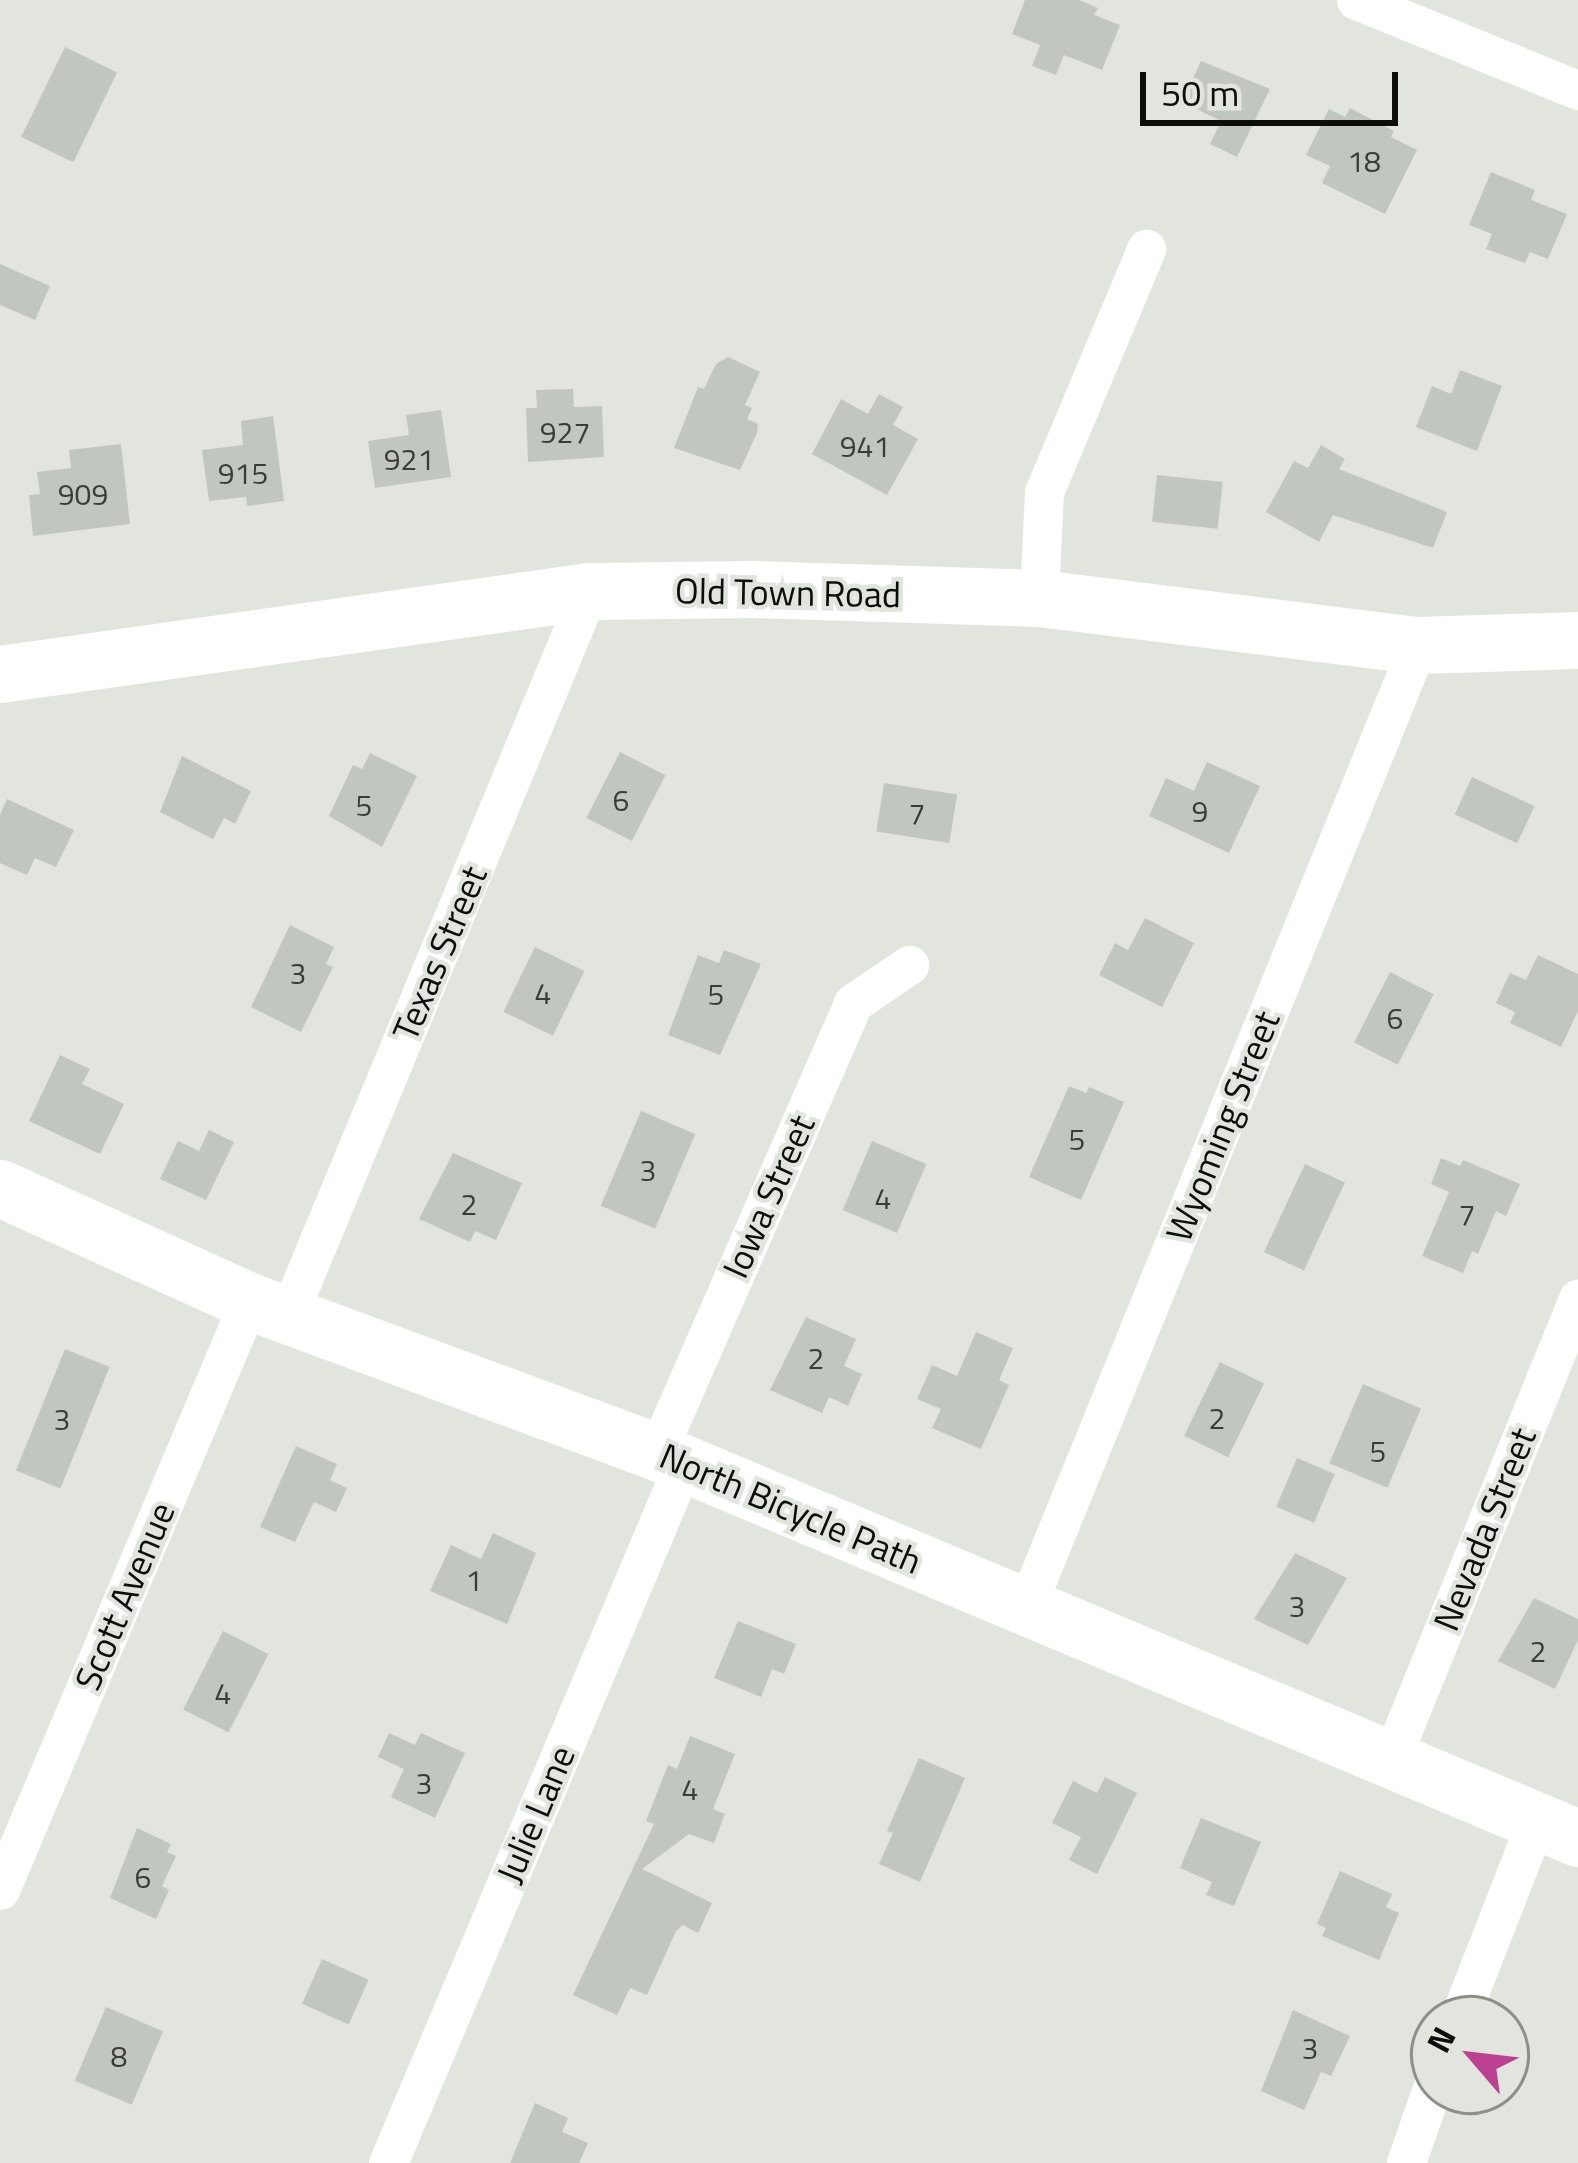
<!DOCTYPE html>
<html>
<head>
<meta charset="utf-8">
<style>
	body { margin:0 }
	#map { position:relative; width:1578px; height:2163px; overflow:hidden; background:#e1e5de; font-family:"Titillium Web",sans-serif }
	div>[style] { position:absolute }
	.building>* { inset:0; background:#c1c6bf; transform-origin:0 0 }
	.street>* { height:39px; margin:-19.5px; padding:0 19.5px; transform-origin:19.5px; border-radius:19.5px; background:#fff }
	.secondary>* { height:57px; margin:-28.5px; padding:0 28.5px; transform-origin:28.5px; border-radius:28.5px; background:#fff }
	span { translate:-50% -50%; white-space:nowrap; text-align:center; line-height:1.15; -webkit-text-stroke:9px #e1e5de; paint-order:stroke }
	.number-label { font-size:30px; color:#3a3c39 }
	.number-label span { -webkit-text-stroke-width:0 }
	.street-label { font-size:36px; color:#0d0e0c }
	.north { position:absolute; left:1410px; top:1995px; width:120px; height:120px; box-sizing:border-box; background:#e1e5de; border:3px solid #8c8f8a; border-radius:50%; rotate:298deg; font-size:33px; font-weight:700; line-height:48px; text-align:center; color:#0d0e0c }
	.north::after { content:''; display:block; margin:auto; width:42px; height:54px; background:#bb4091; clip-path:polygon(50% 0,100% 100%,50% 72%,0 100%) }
	.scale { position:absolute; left:1140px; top:72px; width:258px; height:54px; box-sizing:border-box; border:6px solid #0d0e0c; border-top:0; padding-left:15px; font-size:36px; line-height:42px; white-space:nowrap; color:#0d0e0c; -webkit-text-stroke:9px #e1e5de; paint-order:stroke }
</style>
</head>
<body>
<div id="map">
	<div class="building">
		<div style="clip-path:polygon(1025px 0,1079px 0,1098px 8px,1094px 15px,1120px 25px,1102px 70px,1064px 55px,1056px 75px,1032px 66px,1040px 45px,1012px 34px)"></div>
		<div style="left:65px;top:47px;width:58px;height:100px;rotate:26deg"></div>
		<div style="clip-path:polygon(1201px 61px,1270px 89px,1237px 157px,1210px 144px,1221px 121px,1182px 102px)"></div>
		<div style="clip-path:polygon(1350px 108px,1394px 131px,1391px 137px,1417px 150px,1385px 214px,1322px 183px,1330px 166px,1306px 155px,1329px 109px,1345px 117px)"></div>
		<div style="clip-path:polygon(1491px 172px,1535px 190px,1531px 200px,1567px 214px,1548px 259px,1530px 252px,1525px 263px,1486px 249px,1492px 234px,1469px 225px)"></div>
		<div style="clip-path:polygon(0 264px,50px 286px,35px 320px,0 305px)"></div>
		<div style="clip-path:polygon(728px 357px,760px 372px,745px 405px,752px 408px,747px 419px,758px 424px,757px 433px,740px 470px,674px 448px,698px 387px,704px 389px,716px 364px)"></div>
		<div style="clip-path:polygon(1460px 370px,1502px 386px,1477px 451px,1416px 427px,1432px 386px,1451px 394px)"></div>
		<div style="clip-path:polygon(573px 389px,574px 407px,602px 406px,604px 457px,528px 462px,526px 408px,537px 408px,536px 390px)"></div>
		<div style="clip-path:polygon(879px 394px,903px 407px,893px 425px,918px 439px,887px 495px,812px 454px,841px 399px,868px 414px)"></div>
		<div style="clip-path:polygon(441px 410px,451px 477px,375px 488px,368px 441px,409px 435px,406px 415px)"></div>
		<div style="clip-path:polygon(273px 416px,284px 501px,247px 506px,246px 497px,209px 501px,202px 450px,243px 445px,241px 421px)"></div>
		<div style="clip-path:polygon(121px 444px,130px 524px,33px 536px,29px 495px,40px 494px,37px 472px,71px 468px,69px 450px)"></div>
		<div style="clip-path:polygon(1321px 445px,1345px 459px,1339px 469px,1447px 512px,1433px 548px,1333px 515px,1319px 542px,1266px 512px,1294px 461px,1308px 468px)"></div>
		<div style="left:1157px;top:475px;width:66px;height:47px;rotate:6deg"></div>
		<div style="left:620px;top:752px;width:51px;height:74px;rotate:27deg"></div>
		<div style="clip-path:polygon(370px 753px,417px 776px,382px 847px,329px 816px,353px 765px,362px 769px)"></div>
		<div style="clip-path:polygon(182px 756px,251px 791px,235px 824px,224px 818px,213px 839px,160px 812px)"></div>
		<div style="clip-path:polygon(1207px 762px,1260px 786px,1229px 853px,1149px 816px,1166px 778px,1194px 791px)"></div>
		<div style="left:1472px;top:777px;width:69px;height:41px;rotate:25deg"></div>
		<div style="left:884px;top:783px;width:74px;height:49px;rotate:9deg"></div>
		<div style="clip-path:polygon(7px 799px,74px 830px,56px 867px,35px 858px,27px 875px,0 863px,0 815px)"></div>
		<div style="clip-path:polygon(1145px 918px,1194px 943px,1162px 1007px,1099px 975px,1115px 943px,1128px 950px)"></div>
		<div style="clip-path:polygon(290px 925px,334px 947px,326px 964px,333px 967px,301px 1032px,251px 1007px)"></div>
		<div style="left:535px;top:947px;width:55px;height:72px;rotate:26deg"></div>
		<div style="clip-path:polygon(724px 950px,761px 964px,720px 1055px,668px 1035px,698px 955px,719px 963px)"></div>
		<div style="clip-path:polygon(1538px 955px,1578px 974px,1578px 1011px,1561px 1047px,1510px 1023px,1515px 1012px,1496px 1003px,1510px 973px,1526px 980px)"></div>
		<div style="left:1390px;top:972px;width:49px;height:79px;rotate:27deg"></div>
		<div style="clip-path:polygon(60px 1055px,90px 1069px,82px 1084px,124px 1104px,100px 1154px,29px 1121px)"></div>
		<div style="clip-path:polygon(1069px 1086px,1086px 1093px,1089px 1087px,1124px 1102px,1081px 1200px,1029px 1177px)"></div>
		<div style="left:641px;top:1111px;width:59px;height:103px;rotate:23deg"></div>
		<div style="clip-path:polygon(209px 1130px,234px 1142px,206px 1200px,160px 1179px,178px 1141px,199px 1151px)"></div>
		<div style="left:872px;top:1141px;width:59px;height:75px;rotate:23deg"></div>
		<div style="clip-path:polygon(453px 1153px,522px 1183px,496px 1240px,475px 1231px,470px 1242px,419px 1219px)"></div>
		<div style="clip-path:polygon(1441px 1158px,1460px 1166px,1463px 1160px,1520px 1184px,1506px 1216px,1496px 1211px,1478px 1254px,1472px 1251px,1463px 1273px,1422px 1256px,1449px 1192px,1431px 1184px)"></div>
		<div style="left:1305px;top:1164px;width:44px;height:97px;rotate:25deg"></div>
		<div style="clip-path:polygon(806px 1317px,856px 1339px,844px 1366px,862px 1374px,848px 1406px,829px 1397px,822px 1413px,770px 1390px)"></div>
		<div style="clip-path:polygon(976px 1332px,1013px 1348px,999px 1380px,1009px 1385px,981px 1449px,932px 1428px,941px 1409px,917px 1399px,932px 1365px,957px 1376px)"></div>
		<div style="left:65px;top:1349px;width:48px;height:131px;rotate:22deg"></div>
		<div style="left:1220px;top:1362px;width:49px;height:82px;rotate:26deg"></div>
		<div style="left:1363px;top:1384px;width:63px;height:86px;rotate:23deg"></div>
		<div style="clip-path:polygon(296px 1446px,337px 1464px,330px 1480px,347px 1488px,336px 1512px,314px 1502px,295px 1542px,260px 1527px)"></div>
		<div style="left:1297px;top:1458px;width:41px;height:53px;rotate:23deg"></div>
		<div style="clip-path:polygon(493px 1533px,536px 1553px,507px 1624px,430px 1591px,451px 1545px,481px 1559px)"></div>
		<div style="clip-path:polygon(1295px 1553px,1347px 1578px,1308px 1645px,1254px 1619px)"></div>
		<div style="clip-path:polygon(1534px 1598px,1578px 1619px,1578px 1640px,1555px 1689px,1498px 1661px)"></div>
		<div style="clip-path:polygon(738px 1621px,796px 1644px,784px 1674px,772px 1669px,761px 1697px,714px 1678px)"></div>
		<div style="left:223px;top:1631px;width:51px;height:88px;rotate:27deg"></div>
		<div style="clip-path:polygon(389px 1733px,415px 1745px,421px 1733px,465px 1753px,435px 1818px,391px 1797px,404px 1769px,378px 1757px)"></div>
		<div style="clip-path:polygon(690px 1736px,735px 1754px,713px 1809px,725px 1814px,714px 1843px,689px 1834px,642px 1869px,712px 1903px,698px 1933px,683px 1925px,676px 1931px,647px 1995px,630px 1988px,617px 2015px,573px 1995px,654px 1824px,646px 1821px,668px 1765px,677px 1769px)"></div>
		<div style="clip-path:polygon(919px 1758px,965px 1778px,920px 1882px,879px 1864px,893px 1833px,887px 1831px)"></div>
		<div style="clip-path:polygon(1105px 1777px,1137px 1793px,1097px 1874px,1069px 1860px,1081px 1837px,1052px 1823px,1073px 1781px,1097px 1793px)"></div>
		<div style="clip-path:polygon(1201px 1818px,1261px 1842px,1234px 1906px,1206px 1895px,1212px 1882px,1180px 1868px)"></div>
		<div style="clip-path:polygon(137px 1828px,171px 1844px,167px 1852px,176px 1856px,162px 1886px,169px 1890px,156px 1919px,110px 1898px)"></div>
		<div style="clip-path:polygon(1340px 1871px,1392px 1894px,1386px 1907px,1399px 1913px,1379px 1960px,1322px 1936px,1326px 1928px,1317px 1924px)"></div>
		<div style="left:322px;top:1959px;width:51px;height:49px;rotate:24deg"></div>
		<div style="left:106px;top:2007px;width:62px;height:80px;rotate:23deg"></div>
		<div style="clip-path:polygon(1293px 2010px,1350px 2036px,1331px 2076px,1321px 2072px,1304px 2110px,1261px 2091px)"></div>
		<div style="clip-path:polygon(535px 2103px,568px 2118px,562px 2132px,588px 2143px,579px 2163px,510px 2163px)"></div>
	</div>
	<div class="street">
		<div style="left:1356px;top:0;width:240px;rotate:22.1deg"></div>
		<div style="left:1039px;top:598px;width:106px;rotate:-87.3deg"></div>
		<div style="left:1044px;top:492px;width:264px;rotate:-67.2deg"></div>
		<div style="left:288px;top:1315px;width:784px;rotate:-67.43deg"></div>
		<div style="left:657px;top:1452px;width:490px;rotate:-66.4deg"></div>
		<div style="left:853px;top:1003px;width:68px;rotate:-34.2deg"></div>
		<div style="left:1026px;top:1607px;width:1039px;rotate:-67.83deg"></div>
		<div style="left:1391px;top:1759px;width:497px;rotate:-67.9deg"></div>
		<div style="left:0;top:1890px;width:639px;rotate:-67.08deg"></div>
		<div style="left:1459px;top:2019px;width:212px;rotate:-68.7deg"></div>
		<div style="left:388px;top:2163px;width:758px;rotate:-67.09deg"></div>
		<div style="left:1406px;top:2163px;width:86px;rotate:-70.9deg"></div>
	</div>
	<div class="secondary">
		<div style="left:0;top:674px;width:595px;rotate:-8.02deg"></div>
		<div style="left:589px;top:591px;width:163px;rotate:-0.7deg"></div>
		<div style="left:752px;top:589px;width:287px;rotate:1.8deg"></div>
		<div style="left:1039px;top:598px;width:382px;rotate:7.1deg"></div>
		<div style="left:1418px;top:645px;width:160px;rotate:-1.8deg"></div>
		<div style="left:0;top:1188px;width:273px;rotate:24.4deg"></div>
		<div style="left:249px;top:1301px;width:435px;rotate:20.3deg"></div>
		<div style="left:657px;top:1452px;width:999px;rotate:22.74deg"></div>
	</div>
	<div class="number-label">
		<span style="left:1364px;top:161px">18</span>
		<span style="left:565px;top:432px">927</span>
		<span style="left:865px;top:446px">941</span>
		<span style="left:409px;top:459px">921</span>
		<span style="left:243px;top:473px">915</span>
		<span style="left:83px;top:494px">909</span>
		<span style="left:621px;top:800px">6</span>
		<span style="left:364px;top:805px">5</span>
		<span style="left:1200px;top:811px">9</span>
		<span style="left:917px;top:813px">7</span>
		<span style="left:298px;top:973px">3</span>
		<span style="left:543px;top:993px">4</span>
		<span style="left:716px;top:994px">5</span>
		<span style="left:1395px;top:1018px">6</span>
		<span style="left:1077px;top:1139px">5</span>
		<span style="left:648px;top:1170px">3</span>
		<span style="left:883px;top:1198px">4</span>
		<span style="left:469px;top:1204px">2</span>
		<span style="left:1467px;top:1214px">7</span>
		<span style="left:816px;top:1358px">2</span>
		<span style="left:1217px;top:1418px">2</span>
		<span style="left:62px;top:1419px">3</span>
		<span style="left:1378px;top:1451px">5</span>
		<span style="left:474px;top:1580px">1</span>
		<span style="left:1297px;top:1606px">3</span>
		<span style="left:1538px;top:1651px">2</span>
		<span style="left:223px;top:1693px">4</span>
		<span style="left:424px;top:1783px">3</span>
		<span style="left:690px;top:1789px">4</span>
		<span style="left:143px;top:1877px">6</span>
		<span style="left:1310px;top:2048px">3</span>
		<span style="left:119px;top:2056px">8</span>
	</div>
	<div class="street-label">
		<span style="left:788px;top:592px;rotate:1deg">Old Town Road</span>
		<span style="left:439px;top:953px;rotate:-67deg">Texas Street</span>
		<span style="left:1222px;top:1126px;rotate:-68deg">Wyoming Street</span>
		<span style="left:768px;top:1196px;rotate:-66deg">Iowa Street</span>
		<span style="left:791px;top:1508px;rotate:23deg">North Bicycle Path</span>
		<span style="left:1484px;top:1529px;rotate:-68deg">Nevada Street</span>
		<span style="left:124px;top:1596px;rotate:-67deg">Scott Avenue</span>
		<span style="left:535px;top:1814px;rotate:-67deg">Julie Lane</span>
	</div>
	<div class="north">N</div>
	<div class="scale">50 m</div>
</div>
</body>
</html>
